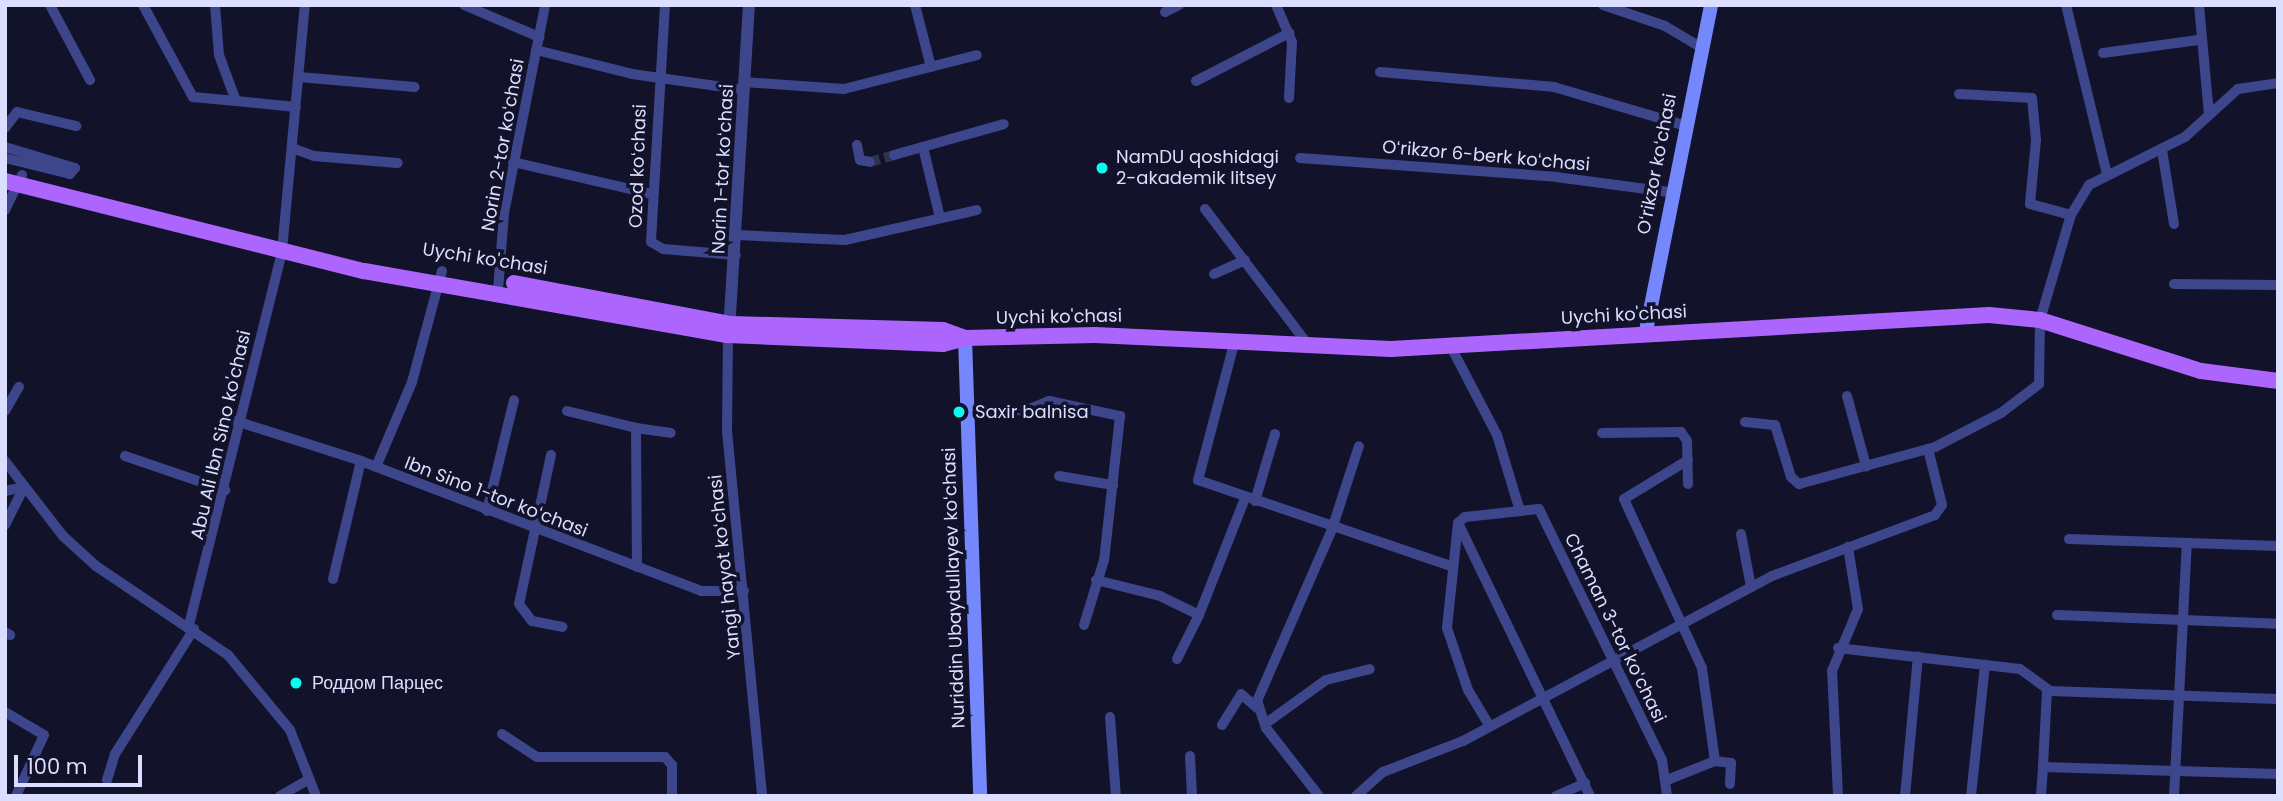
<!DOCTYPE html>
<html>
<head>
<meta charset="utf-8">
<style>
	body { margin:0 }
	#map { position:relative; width:2283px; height:801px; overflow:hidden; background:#12122b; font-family:Poppins,sans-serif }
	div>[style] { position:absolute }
	.minor-tunnel>* { height:10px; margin-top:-5px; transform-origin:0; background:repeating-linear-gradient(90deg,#30314b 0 10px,transparent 0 15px) }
	.minor>* { height:10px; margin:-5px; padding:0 5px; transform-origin:5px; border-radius:5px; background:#3d468a }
	.tertiary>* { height:12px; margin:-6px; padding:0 6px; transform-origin:6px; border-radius:6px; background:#3d468a }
	.secondary>* { height:14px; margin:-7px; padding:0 7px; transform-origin:7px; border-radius:7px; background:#7587fd }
	.primary>* { height:16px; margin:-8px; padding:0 8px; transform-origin:8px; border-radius:8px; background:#ac65fd }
	.dots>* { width:19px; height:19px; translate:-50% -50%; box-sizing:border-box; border:4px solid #12122b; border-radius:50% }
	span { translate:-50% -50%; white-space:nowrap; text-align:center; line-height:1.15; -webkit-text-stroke:7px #12122b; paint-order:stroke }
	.street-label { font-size:18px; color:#dcdeff }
	.poi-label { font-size:18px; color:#dcdeff }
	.left { translate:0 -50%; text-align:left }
	.frame { position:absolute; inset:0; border:7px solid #dcdeff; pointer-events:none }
	.scale { position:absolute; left:14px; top:755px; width:128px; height:32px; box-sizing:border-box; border:4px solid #dcdeff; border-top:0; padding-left:9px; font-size:21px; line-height:24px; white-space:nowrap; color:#dcdeff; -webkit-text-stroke:5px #12122b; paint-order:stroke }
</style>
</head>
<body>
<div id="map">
	<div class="minor-tunnel">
		<div style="left:870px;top:162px;width:25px;rotate:-16deg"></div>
	</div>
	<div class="minor">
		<div style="left:50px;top:5px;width:85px;rotate:61.9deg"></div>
		<div style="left:143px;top:5px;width:105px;rotate:61.5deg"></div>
		<div style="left:193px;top:97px;width:43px;rotate:5.3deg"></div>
		<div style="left:215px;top:5px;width:50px;rotate:85.4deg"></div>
		<div style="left:219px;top:55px;width:49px;rotate:69.7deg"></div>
		<div style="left:236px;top:101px;width:60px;rotate:5.7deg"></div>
		<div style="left:464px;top:5px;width:82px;rotate:23.1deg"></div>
		<div style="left:665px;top:5px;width:237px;rotate:93.4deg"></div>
		<div style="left:651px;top:242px;width:14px;rotate:30deg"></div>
		<div style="left:663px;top:249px;width:73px;rotate:4.7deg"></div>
		<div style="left:915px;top:5px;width:64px;rotate:75.5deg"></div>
		<div style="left:1276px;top:5px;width:40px;rotate:66.6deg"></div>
		<div style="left:1292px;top:42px;width:56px;rotate:93.1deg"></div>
		<div style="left:1603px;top:5px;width:65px;rotate:18.7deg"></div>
		<div style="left:1665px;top:26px;width:43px;rotate:30.7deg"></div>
		<div style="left:2066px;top:5px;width:174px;rotate:76.4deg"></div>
		<div style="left:2199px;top:5px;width:110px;rotate:84.8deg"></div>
		<div style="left:1165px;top:12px;width:16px;rotate:-27deg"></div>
		<div style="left:536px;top:50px;width:99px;rotate:14deg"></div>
		<div style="left:632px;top:74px;width:113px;rotate:8.1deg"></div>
		<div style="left:2103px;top:53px;width:96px;rotate:-7.8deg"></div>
		<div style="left:1380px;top:72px;width:175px;rotate:4.9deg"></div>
		<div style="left:1554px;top:87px;width:134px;rotate:16.4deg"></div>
		<div style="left:299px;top:77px;width:116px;rotate:4.9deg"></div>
		<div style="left:1196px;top:81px;width:105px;rotate:-27.3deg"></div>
		<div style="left:744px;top:82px;width:100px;rotate:4deg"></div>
		<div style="left:844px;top:89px;width:137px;rotate:-14.3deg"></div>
		<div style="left:1959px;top:94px;width:73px;rotate:3.1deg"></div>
		<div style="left:2032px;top:98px;width:42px;rotate:84.6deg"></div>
		<div style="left:2036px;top:140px;width:64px;rotate:95.4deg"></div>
		<div style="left:2030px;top:204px;width:42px;rotate:15deg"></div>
		<div style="left:5px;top:128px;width:20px;rotate:-53deg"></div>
		<div style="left:17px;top:112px;width:61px;rotate:13.3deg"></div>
		<div style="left:857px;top:145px;width:15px;rotate:79deg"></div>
		<div style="left:860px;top:160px;width:10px;rotate:11deg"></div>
		<div style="left:5px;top:147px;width:73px;rotate:16.7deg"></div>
		<div style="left:75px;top:168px;width:8px;rotate:130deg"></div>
		<div style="left:70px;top:174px;width:67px;rotate:-166.2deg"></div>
		<div style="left:923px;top:147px;width:73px;rotate:76.5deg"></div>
		<div style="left:292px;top:148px;width:23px;rotate:20deg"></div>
		<div style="left:314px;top:156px;width:84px;rotate:4.8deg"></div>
		<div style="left:2162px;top:150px;width:75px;rotate:80.8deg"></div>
		<div style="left:894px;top:155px;width:114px;rotate:-15.7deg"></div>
		<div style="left:1300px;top:158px;width:257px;rotate:4.2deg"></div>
		<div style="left:1556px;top:177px;width:114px;rotate:7.6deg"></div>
		<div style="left:513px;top:162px;width:143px;rotate:13deg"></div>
		<div style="left:1205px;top:209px;width:172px;rotate:52.8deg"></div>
		<div style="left:5px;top:210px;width:39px;rotate:-64deg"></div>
		<div style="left:737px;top:235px;width:108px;rotate:2.7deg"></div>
		<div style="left:845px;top:240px;width:135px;rotate:-12.8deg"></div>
		<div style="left:1214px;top:274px;width:34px;rotate:-24deg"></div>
		<div style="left:2174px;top:284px;width:104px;rotate:0.6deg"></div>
		<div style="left:498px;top:290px;width:77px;rotate:-85.5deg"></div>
		<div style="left:504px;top:213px;width:212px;rotate:-78.8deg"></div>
		<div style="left:728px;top:335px;width:96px;rotate:90.6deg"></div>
		<div style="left:727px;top:431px;width:367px;rotate:84.5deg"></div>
		<div style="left:1235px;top:340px;width:145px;rotate:104.8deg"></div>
		<div style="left:1198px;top:480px;width:267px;rotate:18.8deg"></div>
		<div style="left:1451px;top:347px;width:99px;rotate:62.4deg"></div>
		<div style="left:1497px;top:435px;width:76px;rotate:73.2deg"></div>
		<div style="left:1847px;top:396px;width:73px;rotate:74.8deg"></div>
		<div style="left:5px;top:411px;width:28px;rotate:-60deg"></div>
		<div style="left:567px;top:411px;width:71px;rotate:13.8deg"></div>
		<div style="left:636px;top:428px;width:139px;rotate:89.6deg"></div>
		<div style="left:967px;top:411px;width:60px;rotate:-1deg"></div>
		<div style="left:1027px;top:410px;width:24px;rotate:-22deg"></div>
		<div style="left:1049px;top:401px;width:73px;rotate:11.9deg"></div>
		<div style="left:1120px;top:416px;width:145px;rotate:96.3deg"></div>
		<div style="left:1104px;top:560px;width:68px;rotate:107.1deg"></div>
		<div style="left:236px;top:421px;width:131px;rotate:17.7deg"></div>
		<div style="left:361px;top:461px;width:364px;rotate:20.9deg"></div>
		<div style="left:701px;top:591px;width:43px"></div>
		<div style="left:1745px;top:422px;width:30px;rotate:6deg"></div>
		<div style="left:1775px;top:425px;width:54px;rotate:72.9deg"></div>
		<div style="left:1791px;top:477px;width:11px;rotate:41deg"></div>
		<div style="left:1799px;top:484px;width:141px;rotate:-15.2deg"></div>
		<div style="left:1935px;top:447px;width:74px;rotate:-27.3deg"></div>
		<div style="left:2001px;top:413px;width:48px;rotate:-37.3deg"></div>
		<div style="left:2039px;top:384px;width:64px;rotate:-89.1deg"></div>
		<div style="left:2040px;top:320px;width:109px;rotate:-73.6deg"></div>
		<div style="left:2071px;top:215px;width:35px;rotate:-59deg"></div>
		<div style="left:2089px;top:185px;width:107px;rotate:-26.6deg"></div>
		<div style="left:2185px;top:137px;width:72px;rotate:-42.2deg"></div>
		<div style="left:2238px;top:89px;width:40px;rotate:-8.5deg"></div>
		<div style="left:636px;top:428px;width:35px;rotate:8deg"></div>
		<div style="left:1602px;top:433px;width:79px;rotate:-0.7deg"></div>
		<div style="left:1681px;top:432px;width:11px;rotate:56deg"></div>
		<div style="left:1687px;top:441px;width:43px;rotate:88.7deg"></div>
		<div style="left:551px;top:455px;width:152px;rotate:102.1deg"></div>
		<div style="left:519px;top:604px;width:21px;rotate:53deg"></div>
		<div style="left:532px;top:621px;width:31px;rotate:11deg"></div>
		<div style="left:125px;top:456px;width:106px;rotate:18.8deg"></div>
		<div style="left:5px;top:461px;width:95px;rotate:52.3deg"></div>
		<div style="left:63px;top:536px;width:45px;rotate:42.3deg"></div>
		<div style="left:96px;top:566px;width:159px;rotate:34deg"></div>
		<div style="left:228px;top:655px;width:97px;rotate:50.4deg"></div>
		<div style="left:290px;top:730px;width:71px;rotate:68.5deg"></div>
		<div style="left:376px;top:467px;width:92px;rotate:-67deg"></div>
		<div style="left:412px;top:382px;width:115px;rotate:-74.9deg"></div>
		<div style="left:1059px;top:476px;width:55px;rotate:9.5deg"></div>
		<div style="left:5px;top:491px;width:19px;rotate:-12deg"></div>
		<div style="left:1255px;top:501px;width:70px;rotate:-73.4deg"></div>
		<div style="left:487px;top:511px;width:114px;rotate:-76.3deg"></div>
		<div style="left:1458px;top:523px;width:106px;rotate:96deg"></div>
		<div style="left:1447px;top:628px;width:65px;rotate:71.3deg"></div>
		<div style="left:1468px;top:690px;width:37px;rotate:59deg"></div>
		<div style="left:5px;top:525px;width:42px;rotate:-63.4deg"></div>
		<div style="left:1741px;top:534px;width:54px;rotate:79.3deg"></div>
		<div style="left:2069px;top:539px;width:209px;rotate:1.9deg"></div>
		<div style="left:333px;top:579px;width:121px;rotate:-76.7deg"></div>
		<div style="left:1096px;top:580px;width:66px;rotate:14deg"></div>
		<div style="left:1160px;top:596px;width:43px;rotate:26deg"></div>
		<div style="left:1199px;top:615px;width:126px;rotate:-68.5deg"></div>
		<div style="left:2057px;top:615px;width:221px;rotate:2.3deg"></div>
		<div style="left:189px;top:625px;width:385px;rotate:-76deg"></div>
		<div style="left:282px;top:251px;width:247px;rotate:-84.7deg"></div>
		<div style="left:5px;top:632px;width:6px;rotate:31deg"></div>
		<div style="left:1838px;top:648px;width:183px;rotate:6.6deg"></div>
		<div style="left:2020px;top:669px;width:37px;rotate:36deg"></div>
		<div style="left:2050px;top:691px;width:228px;rotate:2deg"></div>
		<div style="left:1177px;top:659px;width:49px;rotate:-63.4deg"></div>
		<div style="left:2047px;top:690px;width:77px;rotate:93deg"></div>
		<div style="left:2043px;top:767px;width:235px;rotate:1.7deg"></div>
		<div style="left:5px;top:712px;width:45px;rotate:30.5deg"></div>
		<div style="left:44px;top:735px;width:67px;rotate:114.7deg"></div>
		<div style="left:1110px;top:717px;width:79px;rotate:85.7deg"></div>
		<div style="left:1265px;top:724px;width:75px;rotate:-35.8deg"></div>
		<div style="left:1326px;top:680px;width:45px;rotate:-14deg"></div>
		<div style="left:1222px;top:725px;width:36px;rotate:-58deg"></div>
		<div style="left:1241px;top:694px;width:21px;rotate:41deg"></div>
		<div style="left:502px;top:734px;width:42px;rotate:33.3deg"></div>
		<div style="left:537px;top:757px;width:128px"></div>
		<div style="left:665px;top:757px;width:11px;rotate:49deg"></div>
		<div style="left:672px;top:765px;width:31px;rotate:90deg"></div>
		<div style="left:1190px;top:756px;width:40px;rotate:87.1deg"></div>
		<div style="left:1715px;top:761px;width:16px;rotate:7deg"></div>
		<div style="left:1731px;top:763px;width:21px;rotate:93deg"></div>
		<div style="left:107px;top:780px;width:27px;rotate:-73deg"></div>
		<div style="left:115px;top:754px;width:148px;rotate:-57.7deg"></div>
		<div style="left:1667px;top:780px;width:52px;rotate:-21.6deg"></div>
		<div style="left:1715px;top:761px;width:94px;rotate:-98deg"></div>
		<div style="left:1702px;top:668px;width:186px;rotate:-114.8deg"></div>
		<div style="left:1624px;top:499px;width:75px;rotate:-31.4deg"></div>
		<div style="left:280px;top:796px;width:32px;rotate:-30deg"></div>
		<div style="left:1319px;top:796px;width:86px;rotate:-127.9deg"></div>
		<div style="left:1266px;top:728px;width:28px;rotate:-108deg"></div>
		<div style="left:1257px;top:701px;width:188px;rotate:-66.4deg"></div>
		<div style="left:1332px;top:529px;width:87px;rotate:-72deg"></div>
		<div style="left:1356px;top:796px;width:36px;rotate:-42deg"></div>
		<div style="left:1383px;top:772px;width:86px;rotate:-21.2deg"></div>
		<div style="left:1463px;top:741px;width:350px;rotate:-28.1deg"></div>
		<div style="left:1772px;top:576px;width:174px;rotate:-20.5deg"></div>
		<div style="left:1935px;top:515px;width:12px;rotate:-55deg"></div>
		<div style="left:1942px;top:505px;width:58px;rotate:-104deg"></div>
		<div style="left:1556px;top:796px;width:32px;rotate:-24deg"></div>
		<div style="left:1590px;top:796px;width:303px;rotate:-115.8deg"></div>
		<div style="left:1458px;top:523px;width:9px;rotate:-41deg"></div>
		<div style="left:1465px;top:517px;width:74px;rotate:-6.2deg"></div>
		<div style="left:1539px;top:509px;width:280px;rotate:63.9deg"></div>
		<div style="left:1662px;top:760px;width:36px;rotate:82deg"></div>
		<div style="left:1838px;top:796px;width:125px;rotate:-92.7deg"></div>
		<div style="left:1832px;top:671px;width:67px;rotate:-67.2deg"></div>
		<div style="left:1858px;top:609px;width:63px;rotate:-99.2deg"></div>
		<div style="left:1905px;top:796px;width:140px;rotate:-84.7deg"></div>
		<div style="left:1971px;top:796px;width:132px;rotate:-83.9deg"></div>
		<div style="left:2041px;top:796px;width:29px;rotate:-86deg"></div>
		<div style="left:2174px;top:796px;width:253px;rotate:-87.1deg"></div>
	</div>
	<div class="tertiary">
		<div style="left:729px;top:331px;width:327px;rotate:-86.5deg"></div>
	</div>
	<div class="secondary">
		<div style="left:1646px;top:331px;width:332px;rotate:-78.7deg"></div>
		<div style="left:965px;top:338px;width:458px;rotate:88.1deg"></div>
	</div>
	<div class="primary">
		<div style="left:5px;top:181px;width:370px;rotate:14.1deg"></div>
		<div style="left:364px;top:271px;width:370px;rotate:10deg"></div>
		<div style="left:728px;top:335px;width:215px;rotate:2.4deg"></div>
		<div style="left:943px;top:344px;width:23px;rotate:-15deg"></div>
		<div style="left:965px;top:338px;width:130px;rotate:-1.3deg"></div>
		<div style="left:1095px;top:335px;width:296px;rotate:2.7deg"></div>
		<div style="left:1391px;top:349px;width:599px;rotate:-3.25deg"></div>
		<div style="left:1989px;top:315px;width:51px;rotate:5.6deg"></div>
		<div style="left:2040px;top:320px;width:169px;rotate:17.6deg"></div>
		<div style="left:2201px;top:371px;width:78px;rotate:7.4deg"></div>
		<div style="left:514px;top:283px;width:221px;rotate:10.7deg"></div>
		<div style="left:731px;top:324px;width:212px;rotate:1.6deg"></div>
		<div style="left:943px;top:330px;width:23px;rotate:20deg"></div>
	</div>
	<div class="dots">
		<div style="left:1102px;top:168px;background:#0bfcee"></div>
		<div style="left:959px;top:412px;background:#0bfcee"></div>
		<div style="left:296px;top:683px;background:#0bfcee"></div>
	</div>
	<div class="street-label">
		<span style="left:503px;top:145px;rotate:-80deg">Norin 2-tor koʻchasi</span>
		<span style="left:1486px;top:156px;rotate:5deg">Oʻrikzor 6-berk koʻchasi</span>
		<span style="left:1657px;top:164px;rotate:-79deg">Oʻrikzor koʻchasi</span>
		<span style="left:638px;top:166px;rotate:-88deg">Ozod koʻchasi</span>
		<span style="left:723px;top:169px;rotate:-87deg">Norin 1-tor koʻchasi</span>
		<span style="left:485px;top:259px;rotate:9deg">Uychi ko'chasi</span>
		<span style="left:1624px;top:315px;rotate:-3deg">Uychi ko'chasi</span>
		<span style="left:1059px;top:317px;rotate:-1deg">Uychi ko'chasi</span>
		<span style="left:221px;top:435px;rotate:-77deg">Abu Ali Ibn Sino ko'chasi</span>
		<span style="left:496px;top:497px;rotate:21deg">Ibn Sino 1-tor koʻchasi</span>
		<span style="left:725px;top:567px;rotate:-96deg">Yangi hayot koʻchasi</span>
		<span style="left:954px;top:588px;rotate:-92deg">Nuriddin Ubaydullayev koʻchasi</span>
		<span style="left:1615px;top:628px;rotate:64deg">Chaman 3-tor koʻchasi</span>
	</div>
	<div class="poi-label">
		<span class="left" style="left:1116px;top:168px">NamDU qoshidagi<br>2-akademik litsey</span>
		<span class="left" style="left:975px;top:412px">Saxir balnisa</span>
		<span class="left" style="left:312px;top:683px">Роддом Парцес</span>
	</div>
	<div class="frame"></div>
	<div class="scale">100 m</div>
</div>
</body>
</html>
